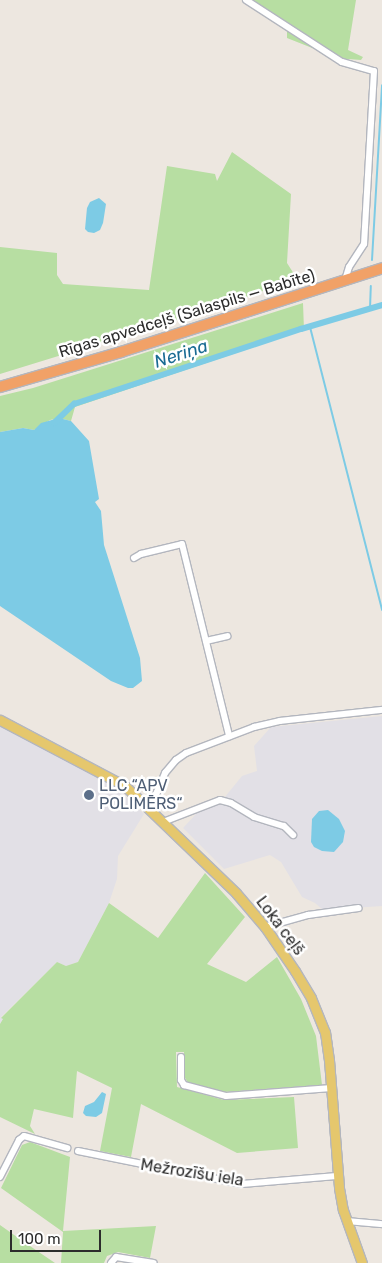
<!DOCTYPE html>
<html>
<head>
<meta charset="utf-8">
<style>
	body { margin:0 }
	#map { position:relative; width:382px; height:1263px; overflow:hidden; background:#ede7e0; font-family:Rubik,sans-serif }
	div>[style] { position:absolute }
	.industrial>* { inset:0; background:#e2e0e6 }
	.green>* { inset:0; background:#b7dea2 }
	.water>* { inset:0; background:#7dcbe5 }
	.stream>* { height:2px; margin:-1px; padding:0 1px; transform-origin:1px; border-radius:1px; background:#7dcbe5 }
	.canal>* { height:6px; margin:-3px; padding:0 3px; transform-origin:3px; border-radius:3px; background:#7dcbe5 }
	.roads { filter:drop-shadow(1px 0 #b3b6be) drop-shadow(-1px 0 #b3b6be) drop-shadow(0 1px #b3b6be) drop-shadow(0 -1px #b3b6be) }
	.minor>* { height:6px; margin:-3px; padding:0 3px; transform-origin:3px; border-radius:3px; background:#fff }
	.major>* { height:9px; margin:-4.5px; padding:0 4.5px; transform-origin:4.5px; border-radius:4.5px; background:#e5c76d }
	.highway>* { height:10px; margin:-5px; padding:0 5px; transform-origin:5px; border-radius:5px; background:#f1a167 }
	.dots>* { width:14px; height:14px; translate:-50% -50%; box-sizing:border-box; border:2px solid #fff; border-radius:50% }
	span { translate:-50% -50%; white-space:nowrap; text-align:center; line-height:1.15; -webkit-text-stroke:5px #fff; paint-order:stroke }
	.street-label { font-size:16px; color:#2c2c2c }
	.service-label { font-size:16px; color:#4e5e75 }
	.left { translate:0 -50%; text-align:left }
	.water-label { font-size:18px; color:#196b93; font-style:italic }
	.scale { position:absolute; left:10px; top:1230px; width:91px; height:22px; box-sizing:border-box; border:2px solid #2c2c2c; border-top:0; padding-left:6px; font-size:15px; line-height:18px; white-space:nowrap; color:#2c2c2c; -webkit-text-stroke:4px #fff; paint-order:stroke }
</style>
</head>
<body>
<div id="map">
	<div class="industrial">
		<div style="clip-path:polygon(382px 716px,382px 906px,323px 910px,315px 903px,302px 897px,281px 862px,270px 855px,224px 869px,183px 828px,197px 813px,220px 803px,242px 776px,257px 771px,254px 746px,271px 727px)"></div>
		<div style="clip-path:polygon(0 725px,110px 782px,144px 814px,118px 856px,117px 879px,109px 903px,78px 962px,66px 966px,57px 962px,1px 1017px,3px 1019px,0 1024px)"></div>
	</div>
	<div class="green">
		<div style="clip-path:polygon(243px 0,356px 0,348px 50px,363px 57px,361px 60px,348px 59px,345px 61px,287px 38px,287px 31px,275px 19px)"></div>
		<div style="clip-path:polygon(232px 152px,291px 194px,287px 263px,294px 274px,305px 276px,227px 304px,0 374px,0 247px,57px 253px,57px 275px,63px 284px,149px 290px,167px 166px,215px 174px,217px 181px)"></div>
		<div style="clip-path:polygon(303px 303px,304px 330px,75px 407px,71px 421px,59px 418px,50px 420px,34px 430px,23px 428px,0 432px,0 396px,33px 388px)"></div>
		<div style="clip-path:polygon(205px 873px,245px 917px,207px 964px,246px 982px,277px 957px,301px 999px,316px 1036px,322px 1085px,224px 1092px,188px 1083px,184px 1076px,184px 1052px,176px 1052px,177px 1087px,224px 1100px,294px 1097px,298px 1148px,237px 1153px,141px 1104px,131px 1157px,100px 1151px,112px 1088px,77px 1071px,73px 1118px,34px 1109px,30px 1126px,35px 1134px,0 1117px,0 1024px,3px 1019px,1px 1018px,57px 962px,66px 966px,78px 962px,109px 903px,158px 938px)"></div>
		<div style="clip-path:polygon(30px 1142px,70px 1157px,63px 1231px,156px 1226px,150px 1258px,118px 1252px,107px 1256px,104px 1263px,61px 1263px,63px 1232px,1px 1188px,22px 1145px)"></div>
		<div style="clip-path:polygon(0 1225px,24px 1242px,55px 1263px,0 1263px)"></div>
	</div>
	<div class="water">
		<div style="clip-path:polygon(99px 198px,106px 204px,103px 223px,100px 230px,94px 233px,88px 232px,85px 229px,87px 208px,90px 202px)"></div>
		<div style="clip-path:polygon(59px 418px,71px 421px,89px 441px,99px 499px,95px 502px,101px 511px,104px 545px,140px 658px,142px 681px,133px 688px,128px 688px,111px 681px,0 606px,0 432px,23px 428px,34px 430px,41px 423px)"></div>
		<div style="clip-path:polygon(328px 810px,339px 819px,345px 831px,343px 842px,334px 852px,322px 851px,314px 847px,311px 842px,312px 819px,319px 811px)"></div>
		<div style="clip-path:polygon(102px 1092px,106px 1094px,102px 1113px,96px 1117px,86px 1116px,83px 1113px,85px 1106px,94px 1102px)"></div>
	</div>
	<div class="stream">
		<div style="left:372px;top:260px;width:175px;rotate:-86.7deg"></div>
		<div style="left:370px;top:309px;width:23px;rotate:-88deg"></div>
		<div style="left:310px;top:327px;width:292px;rotate:75.7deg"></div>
	</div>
	<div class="canal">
		<div style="left:54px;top:423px;width:28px;rotate:-44deg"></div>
		<div style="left:74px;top:404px;width:239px;rotate:-18.3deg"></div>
		<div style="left:301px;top:329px;width:84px;rotate:-16.5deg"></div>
	</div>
	<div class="roads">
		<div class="minor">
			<div style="left:246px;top:0;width:114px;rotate:32.9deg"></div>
			<div style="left:342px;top:62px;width:33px;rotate:16deg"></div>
			<div style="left:374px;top:71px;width:173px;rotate:93.3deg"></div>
			<div style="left:364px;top:244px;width:27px;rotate:123deg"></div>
			<div style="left:349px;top:267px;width:14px;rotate:107deg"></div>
			<div style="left:134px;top:558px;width:8px;rotate:-30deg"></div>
			<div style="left:141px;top:554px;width:42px;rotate:-13.7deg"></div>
			<div style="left:182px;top:544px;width:198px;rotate:76.2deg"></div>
			<div style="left:206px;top:641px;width:22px;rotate:-13deg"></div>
			<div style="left:147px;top:806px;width:17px;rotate:-54deg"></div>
			<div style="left:157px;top:792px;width:21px;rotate:-67deg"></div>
			<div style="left:165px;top:773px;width:17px;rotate:-50deg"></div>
			<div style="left:176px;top:760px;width:12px;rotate:-35deg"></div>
			<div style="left:186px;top:753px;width:73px;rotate:-20.9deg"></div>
			<div style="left:254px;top:727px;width:27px;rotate:-13deg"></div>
			<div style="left:280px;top:721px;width:103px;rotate:-6.2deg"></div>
			<div style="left:163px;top:822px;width:61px;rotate:-21.1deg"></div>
			<div style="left:220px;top:800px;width:11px;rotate:15deg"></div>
			<div style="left:231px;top:803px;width:27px;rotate:31deg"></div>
			<div style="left:254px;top:817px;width:31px;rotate:17deg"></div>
			<div style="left:284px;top:826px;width:13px;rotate:45deg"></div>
			<div style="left:265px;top:927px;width:45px;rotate:-15.6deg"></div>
			<div style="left:308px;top:915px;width:51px;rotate:-7.8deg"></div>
			<div style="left:181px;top:1057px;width:23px;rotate:90deg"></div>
			<div style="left:181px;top:1080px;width:6px;rotate:59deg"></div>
			<div style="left:184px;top:1085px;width:43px;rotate:14.7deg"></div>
			<div style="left:226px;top:1096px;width:106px;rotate:-4.3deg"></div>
			<div style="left:78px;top:1151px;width:167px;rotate:11.4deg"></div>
			<div style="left:242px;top:1184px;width:95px;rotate:-4.8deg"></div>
			<div style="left:0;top:1177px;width:42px;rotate:-62.8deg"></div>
			<div style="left:19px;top:1140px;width:6px;rotate:-39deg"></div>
			<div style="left:24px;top:1136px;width:45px;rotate:15.6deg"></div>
			<div style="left:347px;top:1221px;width:35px;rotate:5deg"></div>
			<div style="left:111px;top:1263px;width:8px;rotate:-50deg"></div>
			<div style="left:116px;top:1257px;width:38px;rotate:9deg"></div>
		</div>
		<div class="major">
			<div style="left:0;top:720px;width:141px;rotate:27.8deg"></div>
			<div style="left:125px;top:786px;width:154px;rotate:43.9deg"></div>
			<div style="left:236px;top:893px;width:45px;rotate:49.5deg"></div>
			<div style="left:265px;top:927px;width:53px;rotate:55.7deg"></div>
			<div style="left:295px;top:971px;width:31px;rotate:59deg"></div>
			<div style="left:311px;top:998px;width:37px;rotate:68deg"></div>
			<div style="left:325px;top:1032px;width:28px;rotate:82deg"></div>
			<div style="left:329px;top:1060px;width:128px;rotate:85.5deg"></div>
			<div style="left:339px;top:1188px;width:22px;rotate:80deg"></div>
			<div style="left:343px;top:1210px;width:56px;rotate:70.3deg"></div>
		</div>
		<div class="highway">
			<div style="left:0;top:387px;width:126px;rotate:-16.1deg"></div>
			<div style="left:121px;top:352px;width:274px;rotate:-17.8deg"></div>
		</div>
	</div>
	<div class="dots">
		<div style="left:89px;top:795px;background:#5c6f8a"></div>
	</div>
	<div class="street-label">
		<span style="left:187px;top:314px;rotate:-17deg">Rīgas apvedceļš (Salaspils — Babīte)</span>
		<span style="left:280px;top:926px;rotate:53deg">Loka ceļš</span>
		<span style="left:192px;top:1173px;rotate:9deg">Mežrozīšu iela</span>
	</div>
	<div class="service-label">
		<span class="left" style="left:99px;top:795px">LLC “APV<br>POLIMĒRS“</span>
	</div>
	<div class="water-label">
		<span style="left:181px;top:354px;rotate:-18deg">Neriņa</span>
	</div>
	<div class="scale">100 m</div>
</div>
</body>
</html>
